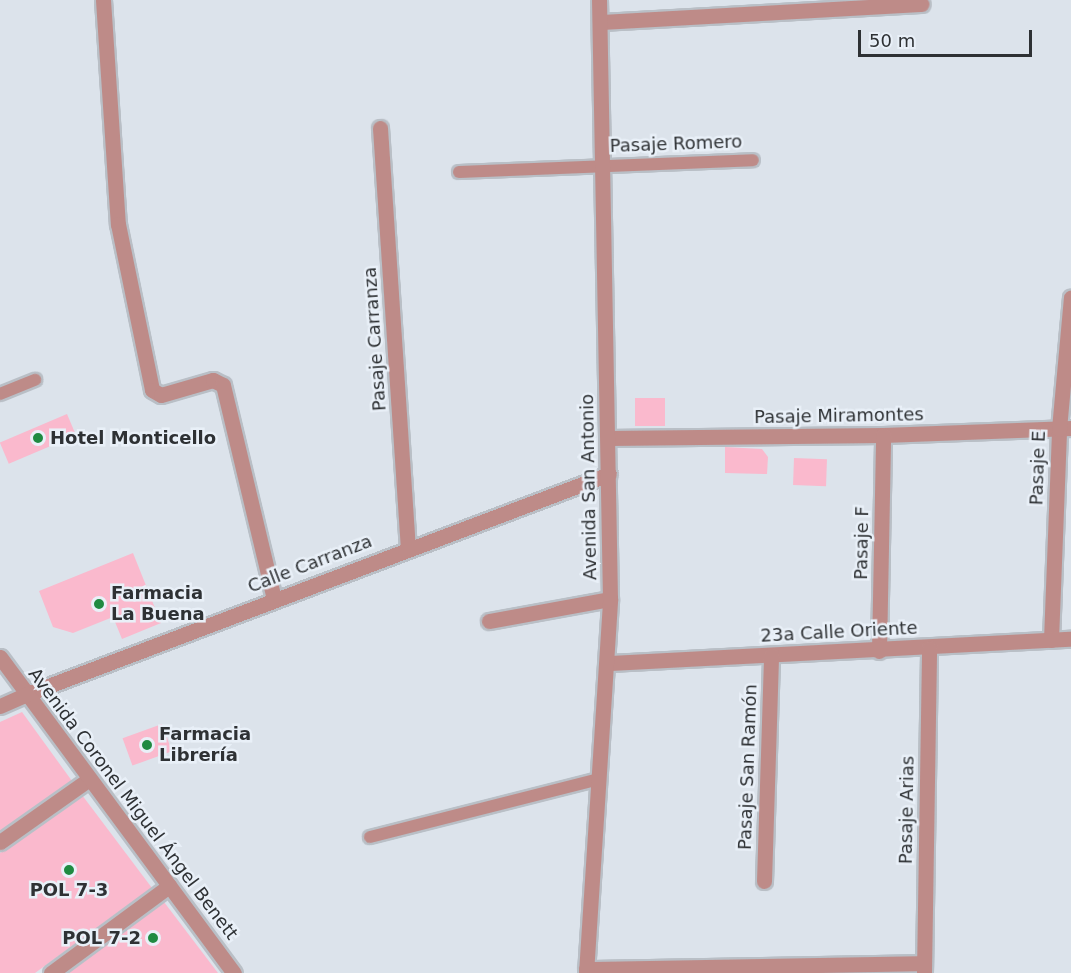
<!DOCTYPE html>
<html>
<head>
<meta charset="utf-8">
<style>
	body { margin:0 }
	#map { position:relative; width:1071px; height:973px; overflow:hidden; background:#dce3eb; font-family:"DejaVu Sans",sans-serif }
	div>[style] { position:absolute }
	.building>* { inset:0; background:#fab9cd; transform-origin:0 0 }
	.roads { filter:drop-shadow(2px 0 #b9bfc6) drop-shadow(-2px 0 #b9bfc6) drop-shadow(0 2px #b9bfc6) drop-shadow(0 -2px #b9bfc6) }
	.service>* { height:12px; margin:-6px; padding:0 6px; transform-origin:6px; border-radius:6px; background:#be8b88 }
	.minor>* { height:15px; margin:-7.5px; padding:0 7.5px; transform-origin:7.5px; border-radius:7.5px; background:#be8b88 }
	.tertiary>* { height:15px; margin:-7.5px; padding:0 7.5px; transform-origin:7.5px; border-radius:7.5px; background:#be8b88 }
	.dots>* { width:16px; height:16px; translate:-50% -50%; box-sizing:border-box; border:3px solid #e9f0f8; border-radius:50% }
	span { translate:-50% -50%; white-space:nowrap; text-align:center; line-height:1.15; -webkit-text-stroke:5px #e9f0f8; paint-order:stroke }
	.street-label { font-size:18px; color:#2e3134 }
	.poi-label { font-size:18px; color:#2e3134; font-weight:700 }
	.left { translate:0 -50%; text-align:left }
	.right { translate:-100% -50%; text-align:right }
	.scale { position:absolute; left:858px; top:30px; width:174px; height:27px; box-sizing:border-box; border:3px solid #2e3134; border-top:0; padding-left:8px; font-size:18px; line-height:21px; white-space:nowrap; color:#2e3134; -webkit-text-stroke:4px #e9f0f8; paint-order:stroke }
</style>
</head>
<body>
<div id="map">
	<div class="building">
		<div style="left:635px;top:398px;width:30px;height:28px"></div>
		<div style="left:67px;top:414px;width:23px;height:73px;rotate:67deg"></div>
		<div style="clip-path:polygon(725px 447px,762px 449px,768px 457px,767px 474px,725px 473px)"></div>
		<div style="left:794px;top:458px;width:33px;height:27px;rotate:2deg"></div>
		<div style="clip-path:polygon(133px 553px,161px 623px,122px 639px,113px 617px,73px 633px,53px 627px,39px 591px)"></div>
		<div style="clip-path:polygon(22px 712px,72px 781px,0 832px,0 722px)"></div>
		<div style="left:162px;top:724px;width:29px;height:42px;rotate:70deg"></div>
		<div style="clip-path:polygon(82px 795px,152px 888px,35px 973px,0 973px,0 853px)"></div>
		<div style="clip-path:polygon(164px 902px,218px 973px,67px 973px)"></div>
	</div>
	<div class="roads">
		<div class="service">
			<div style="left:459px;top:172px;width:294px;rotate:-2.3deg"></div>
			<div style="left:0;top:394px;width:38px;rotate:-22deg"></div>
			<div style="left:370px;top:837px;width:237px;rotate:-14.2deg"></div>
		</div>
		<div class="minor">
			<div style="left:103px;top:0;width:225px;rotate:86.2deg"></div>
			<div style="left:118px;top:224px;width:169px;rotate:78.4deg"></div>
			<div style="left:152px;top:390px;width:10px;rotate:29deg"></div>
			<div style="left:161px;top:395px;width:54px;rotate:-16.1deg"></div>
			<div style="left:213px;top:380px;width:11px;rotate:27deg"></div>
			<div style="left:223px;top:385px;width:220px;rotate:76.6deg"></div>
			<div style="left:600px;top:22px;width:322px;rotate:-3.2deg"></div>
			<div style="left:380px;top:128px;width:421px;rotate:86.2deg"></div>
			<div style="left:608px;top:438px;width:275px;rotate:-0.6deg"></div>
			<div style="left:883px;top:435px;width:188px;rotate:-2.1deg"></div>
			<div style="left:489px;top:621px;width:123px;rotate:-10.3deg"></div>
			<div style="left:1051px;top:640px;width:211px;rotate:-87.8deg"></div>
			<div style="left:1059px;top:429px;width:132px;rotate:-84.8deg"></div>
			<div style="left:879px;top:651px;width:216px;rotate:-88.9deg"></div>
			<div style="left:608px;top:663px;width:464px;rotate:-3deg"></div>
			<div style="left:27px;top:694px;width:622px;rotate:-20.71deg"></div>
			<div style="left:0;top:842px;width:108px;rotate:-35.2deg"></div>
			<div style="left:764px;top:881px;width:226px;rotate:-88.2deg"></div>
			<div style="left:586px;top:969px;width:338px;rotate:-1deg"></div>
			<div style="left:924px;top:972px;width:324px;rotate:-89.1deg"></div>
			<div style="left:51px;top:973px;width:147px;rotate:-36.4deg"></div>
		</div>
		<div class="tertiary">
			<div style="left:0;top:657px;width:393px;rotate:53.5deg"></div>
			<div style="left:0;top:706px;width:30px;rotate:-24deg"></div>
			<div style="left:586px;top:973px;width:375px;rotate:-86.3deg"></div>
			<div style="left:610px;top:599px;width:599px;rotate:-91.05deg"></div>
		</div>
	</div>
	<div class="dots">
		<div style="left:38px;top:438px;background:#1f8a41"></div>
		<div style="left:99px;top:604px;background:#1f8a41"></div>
		<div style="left:147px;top:745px;background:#1f8a41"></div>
		<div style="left:69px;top:870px;background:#1f8a41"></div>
		<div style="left:153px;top:938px;background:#1f8a41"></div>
	</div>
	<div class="street-label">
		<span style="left:676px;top:144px;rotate:-2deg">Pasaje Romero</span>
		<span style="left:375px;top:339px;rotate:-94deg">Pasaje Carranza</span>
		<span style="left:839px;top:416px;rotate:-1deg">Pasaje Miramontes</span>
		<span style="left:1038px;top:468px;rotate:-88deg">Pasaje E</span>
		<span style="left:589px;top:487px;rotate:-91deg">Avenida San Antonio</span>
		<span style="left:862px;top:543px;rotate:-89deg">Pasaje F</span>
		<span style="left:310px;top:564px;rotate:-21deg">Calle Carranza</span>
		<span style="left:839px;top:632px;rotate:-3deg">23a Calle Oriente</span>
		<span style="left:748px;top:767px;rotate:-88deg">Pasaje San Ramón</span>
		<span style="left:133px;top:804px;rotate:53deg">Avenida Coronel Miguel Ángel Benett</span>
		<span style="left:907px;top:810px;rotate:-89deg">Pasaje Arias</span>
	</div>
	<div class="poi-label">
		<span class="left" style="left:50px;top:438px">Hotel Monticello</span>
		<span class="left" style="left:111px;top:604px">Farmacia<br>La Buena</span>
		<span class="left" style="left:159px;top:745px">Farmacia<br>Librería</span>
		<span style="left:69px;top:890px">POL 7-3</span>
		<span class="right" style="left:141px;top:938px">POL 7-2</span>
	</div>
	<div class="scale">50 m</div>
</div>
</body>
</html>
